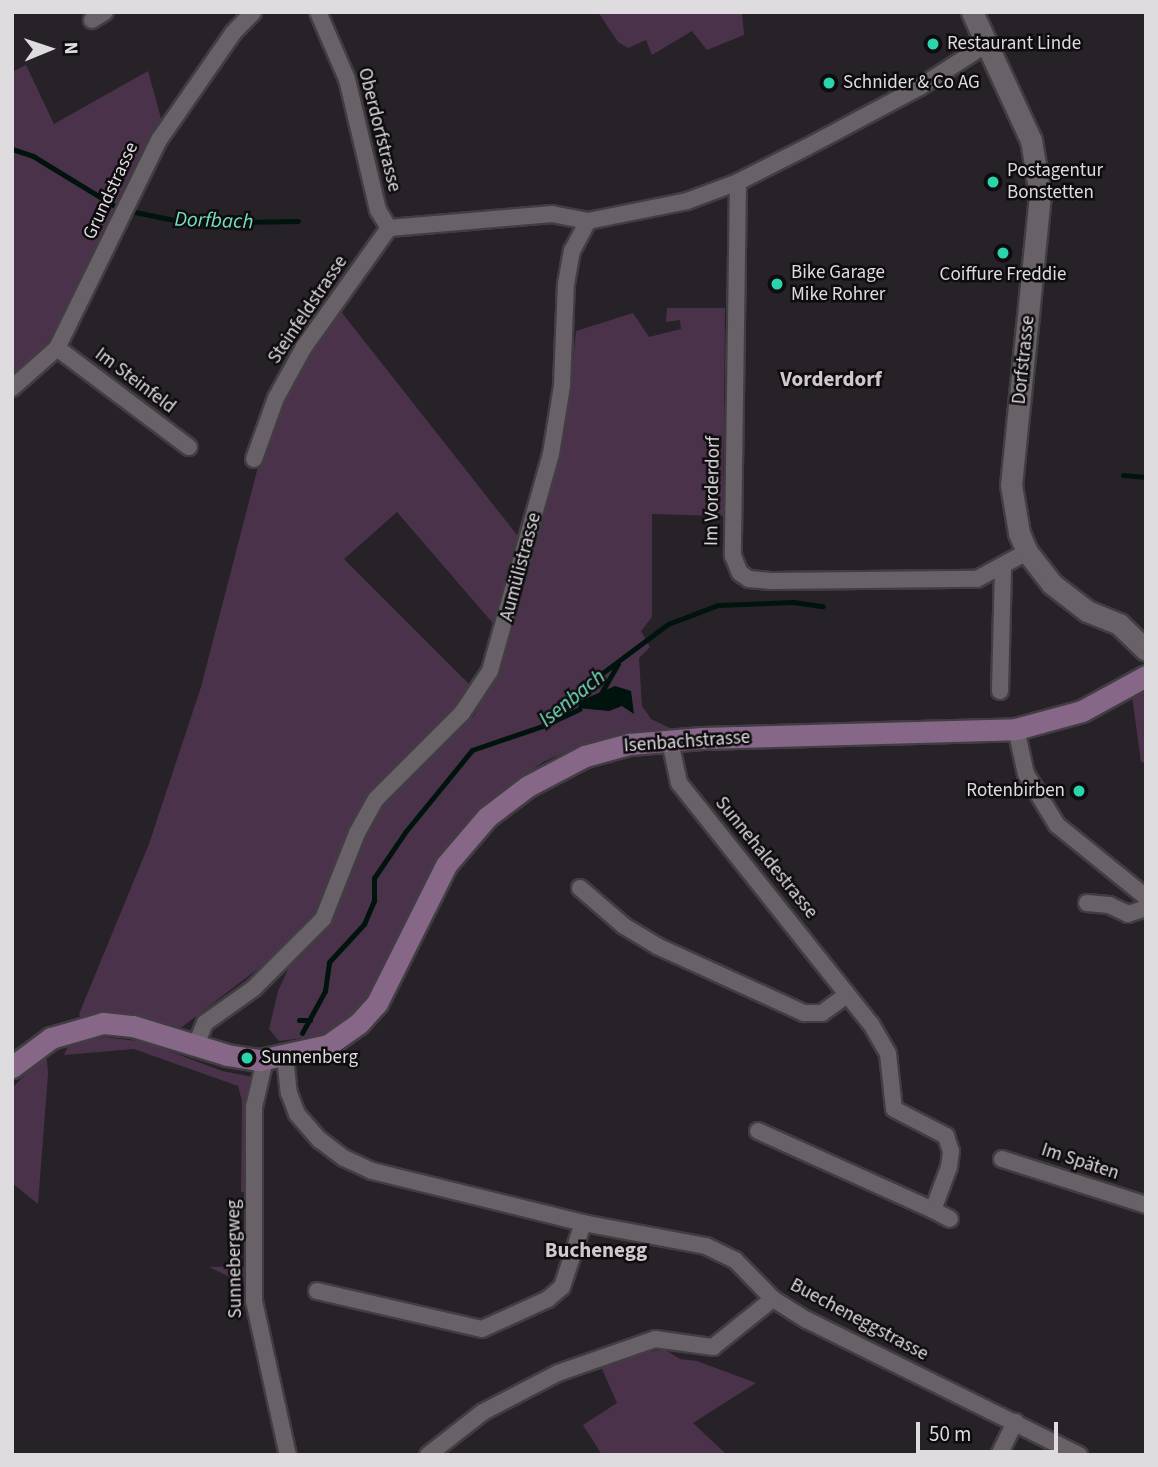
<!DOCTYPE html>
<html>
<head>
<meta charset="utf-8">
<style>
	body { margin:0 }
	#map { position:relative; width:1158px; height:1467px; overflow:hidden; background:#272228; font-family:"Source Sans 3",sans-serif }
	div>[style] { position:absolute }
	.green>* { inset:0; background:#4a334a }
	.water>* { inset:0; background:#00130c }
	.stream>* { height:5px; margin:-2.5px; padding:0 2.5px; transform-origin:2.5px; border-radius:2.5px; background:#00130c }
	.roads { filter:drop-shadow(2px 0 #423d42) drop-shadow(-2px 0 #423d42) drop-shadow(0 2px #423d42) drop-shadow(0 -2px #423d42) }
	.minor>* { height:16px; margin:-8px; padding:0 8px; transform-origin:8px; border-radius:8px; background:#686268 }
	.tertiary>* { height:21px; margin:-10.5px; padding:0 10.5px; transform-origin:10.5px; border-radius:10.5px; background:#686268 }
	.secondary>* { height:21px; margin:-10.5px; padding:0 10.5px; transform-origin:10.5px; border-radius:10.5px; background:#876788 }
	.dots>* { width:19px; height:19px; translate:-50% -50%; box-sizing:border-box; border:4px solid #0f0c0f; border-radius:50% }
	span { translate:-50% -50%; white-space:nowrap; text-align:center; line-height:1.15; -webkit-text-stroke:5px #0f0c0f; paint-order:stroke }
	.poi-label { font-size:19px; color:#dfdcdf }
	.left { translate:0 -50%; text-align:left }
	.right { translate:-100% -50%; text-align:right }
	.street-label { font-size:19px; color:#dfdcdf }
	.water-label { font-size:21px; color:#73e0bf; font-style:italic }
	.neighbourhood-label { font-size:21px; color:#cfc8cf; font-weight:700 }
	.frame { position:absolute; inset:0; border:14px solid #dfdcdf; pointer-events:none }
	.north { position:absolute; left:14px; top:14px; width:70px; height:70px; -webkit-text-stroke:5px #0f0c0f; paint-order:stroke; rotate:88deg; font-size:19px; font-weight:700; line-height:28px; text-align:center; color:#dfdcdf }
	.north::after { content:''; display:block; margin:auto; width:24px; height:32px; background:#dfdcdf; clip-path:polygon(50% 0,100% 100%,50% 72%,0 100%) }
	.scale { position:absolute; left:916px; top:1422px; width:142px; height:32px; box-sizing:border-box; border:4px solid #dfdcdf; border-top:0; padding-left:9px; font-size:21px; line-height:24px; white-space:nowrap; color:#dfdcdf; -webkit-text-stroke:5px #0f0c0f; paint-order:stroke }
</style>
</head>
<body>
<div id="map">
	<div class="green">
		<div style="clip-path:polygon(598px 12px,742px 12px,744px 35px,707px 50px,692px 31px,652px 55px,646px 40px,628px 48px,618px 42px)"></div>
		<div style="clip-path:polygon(26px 65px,54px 124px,148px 71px,162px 122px,113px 213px,66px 321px,12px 382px,12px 72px)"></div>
		<div style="clip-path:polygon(667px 308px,725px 308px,723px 516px,652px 514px,652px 617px,641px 631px,650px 647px,639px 658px,642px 706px,651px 719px,674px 730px,589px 742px,543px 762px,480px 809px,439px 857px,383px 973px,356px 1012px,319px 1036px,279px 1041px,269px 1029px,278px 991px,292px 961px,281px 951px,182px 1027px,81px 1019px,79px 1014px,149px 844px,201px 687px,259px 463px,289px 391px,339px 309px,521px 540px,497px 628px,397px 512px,344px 559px,471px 686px,442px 725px,397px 767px,410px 780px,474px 716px,500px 665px,566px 424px,576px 331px,633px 313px,649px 337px,681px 329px,680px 320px,666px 322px)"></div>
		<div style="clip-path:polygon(1146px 688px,1146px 763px,1141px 762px,1132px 696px)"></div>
		<div style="clip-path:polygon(105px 1037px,145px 1042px,222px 1071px,253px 1077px,251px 1287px,209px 1267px,249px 1266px,249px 1193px,241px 1192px,242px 1101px,238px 1086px,134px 1049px,64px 1055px,69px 1044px)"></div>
		<div style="clip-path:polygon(42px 1058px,47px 1060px,48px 1074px,38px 1204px,12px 1183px,12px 1088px)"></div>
		<div style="clip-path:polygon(664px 1349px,680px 1359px,697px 1361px,756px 1383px,693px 1423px,727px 1455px,602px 1455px,583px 1425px,617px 1403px,599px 1362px)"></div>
	</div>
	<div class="water">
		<div style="clip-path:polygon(615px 686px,631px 691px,634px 714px,622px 706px,609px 711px,578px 708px,580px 701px)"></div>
	</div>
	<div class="stream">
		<div style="left:12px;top:149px;width:22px;rotate:18deg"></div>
		<div style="left:33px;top:156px;width:96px;rotate:31.4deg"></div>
		<div style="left:130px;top:211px;width:60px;rotate:11.5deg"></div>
		<div style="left:189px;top:223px;width:109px;rotate:-1.1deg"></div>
		<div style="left:1123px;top:475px;width:23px;rotate:5deg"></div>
		<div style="left:600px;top:695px;width:36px;rotate:-60deg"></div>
		<div style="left:545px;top:725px;width:38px;rotate:-25deg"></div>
		<div style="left:299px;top:1020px;width:11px"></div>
		<div style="left:302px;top:1033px;width:48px;rotate:-61.3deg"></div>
		<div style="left:325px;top:991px;width:29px;rotate:-82deg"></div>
		<div style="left:329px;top:962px;width:52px;rotate:-47.4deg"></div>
		<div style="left:364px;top:924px;width:25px;rotate:-67deg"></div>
		<div style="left:374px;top:901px;width:23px;rotate:-90deg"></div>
		<div style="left:374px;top:878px;width:57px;rotate:-55.8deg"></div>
		<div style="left:406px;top:831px;width:104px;rotate:-50.8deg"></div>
		<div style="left:472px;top:750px;width:74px;rotate:-18.9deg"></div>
		<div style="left:542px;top:726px;width:59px;rotate:-42.9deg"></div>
		<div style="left:585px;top:686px;width:104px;rotate:-36.8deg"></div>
		<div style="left:668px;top:624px;width:53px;rotate:-20.8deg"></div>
		<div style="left:718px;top:605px;width:75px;rotate:-2.3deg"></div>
		<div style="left:793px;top:602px;width:30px;rotate:8deg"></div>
	</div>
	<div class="roads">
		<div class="minor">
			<div style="left:318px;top:12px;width:73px;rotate:66.6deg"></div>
			<div style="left:347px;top:79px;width:135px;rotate:76.7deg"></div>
			<div style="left:378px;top:210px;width:21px;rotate:59deg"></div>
			<div style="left:389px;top:228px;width:164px;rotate:-4.9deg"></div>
			<div style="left:552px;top:214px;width:37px;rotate:11deg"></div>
			<div style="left:588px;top:221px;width:101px;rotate:-11.4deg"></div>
			<div style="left:687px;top:201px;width:54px;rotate:-20.4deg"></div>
			<div style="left:738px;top:182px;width:77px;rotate:-26.9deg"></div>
			<div style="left:807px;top:147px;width:128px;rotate:-28deg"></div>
			<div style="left:920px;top:87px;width:77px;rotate:-32.9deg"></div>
			<div style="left:92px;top:20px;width:15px;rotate:-32deg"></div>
			<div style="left:738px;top:182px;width:374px;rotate:90.8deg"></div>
			<div style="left:733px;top:556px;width:18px;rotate:68deg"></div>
			<div style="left:740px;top:573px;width:11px;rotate:34deg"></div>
			<div style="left:749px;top:579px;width:22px;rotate:5deg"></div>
			<div style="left:771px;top:581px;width:206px;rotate:-0.6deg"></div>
			<div style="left:977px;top:579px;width:57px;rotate:-28.4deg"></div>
			<div style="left:57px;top:348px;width:165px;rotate:36.9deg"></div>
			<div style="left:12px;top:388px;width:60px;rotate:-41.6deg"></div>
			<div style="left:57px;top:348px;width:232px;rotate:-63.9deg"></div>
			<div style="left:159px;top:140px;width:130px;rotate:-55.3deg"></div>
			<div style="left:233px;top:33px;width:29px;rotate:-46deg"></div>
			<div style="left:254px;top:459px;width:65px;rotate:-70.2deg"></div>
			<div style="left:276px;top:398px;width:58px;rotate:-61.2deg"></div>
			<div style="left:304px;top:347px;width:146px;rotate:-54.5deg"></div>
			<div style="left:1000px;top:691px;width:126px;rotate:-88.6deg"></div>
			<div style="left:1016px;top:729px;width:46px;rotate:77.5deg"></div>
			<div style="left:1026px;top:774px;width:60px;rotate:58.7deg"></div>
			<div style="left:1057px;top:825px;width:114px;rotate:39deg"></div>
			<div style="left:670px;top:741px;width:43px;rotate:77.9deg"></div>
			<div style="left:679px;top:783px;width:308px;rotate:51.5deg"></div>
			<div style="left:871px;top:1024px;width:34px;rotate:60deg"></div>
			<div style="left:888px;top:1054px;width:55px;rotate:83.8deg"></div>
			<div style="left:894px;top:1109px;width:59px;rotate:27.4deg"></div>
			<div style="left:946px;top:1136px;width:16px;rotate:72deg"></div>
			<div style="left:951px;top:1151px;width:16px;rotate:97deg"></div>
			<div style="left:949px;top:1167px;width:46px;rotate:110.4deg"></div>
			<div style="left:933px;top:1210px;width:192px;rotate:-155.7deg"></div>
			<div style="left:580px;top:888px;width:58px;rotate:40.8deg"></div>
			<div style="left:624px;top:926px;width:39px;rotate:31deg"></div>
			<div style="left:657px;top:946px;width:162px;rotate:24.5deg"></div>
			<div style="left:804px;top:1013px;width:18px"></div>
			<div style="left:822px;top:1013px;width:31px;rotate:-36deg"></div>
			<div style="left:1087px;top:903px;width:22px;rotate:5deg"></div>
			<div style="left:1109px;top:905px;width:21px;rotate:25deg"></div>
			<div style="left:1128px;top:914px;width:19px;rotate:-18deg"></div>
			<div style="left:196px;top:1045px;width:24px;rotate:-68deg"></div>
			<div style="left:205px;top:1023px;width:60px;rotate:-35.5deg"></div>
			<div style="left:254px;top:988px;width:98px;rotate:-45deg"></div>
			<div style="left:323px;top:919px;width:92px;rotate:-68.4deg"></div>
			<div style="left:357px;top:833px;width:39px;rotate:-61deg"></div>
			<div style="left:376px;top:799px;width:122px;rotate:-45deg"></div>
			<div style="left:462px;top:713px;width:50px;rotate:-56.3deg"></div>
			<div style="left:490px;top:671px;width:225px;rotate:-74.3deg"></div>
			<div style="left:551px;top:454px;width:69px;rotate:-80.8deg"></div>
			<div style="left:562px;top:386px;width:102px;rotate:-87.8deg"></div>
			<div style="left:566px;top:284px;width:34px;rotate:-80deg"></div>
			<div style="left:572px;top:251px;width:34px;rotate:-62deg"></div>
			<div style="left:285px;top:1057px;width:36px;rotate:84deg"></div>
			<div style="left:289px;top:1093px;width:22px;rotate:69deg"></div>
			<div style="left:297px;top:1114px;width:35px;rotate:49deg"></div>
			<div style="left:320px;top:1140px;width:30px;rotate:37deg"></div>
			<div style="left:344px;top:1158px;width:31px;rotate:25deg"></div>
			<div style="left:372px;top:1171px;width:217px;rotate:13.8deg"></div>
			<div style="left:583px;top:1223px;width:125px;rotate:10.6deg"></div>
			<div style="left:706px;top:1246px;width:32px;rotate:26deg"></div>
			<div style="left:735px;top:1260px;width:54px;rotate:45.7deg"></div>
			<div style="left:773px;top:1299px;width:40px;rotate:32deg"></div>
			<div style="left:807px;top:1320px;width:304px;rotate:26.4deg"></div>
			<div style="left:265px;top:1060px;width:48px;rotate:103.2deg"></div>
			<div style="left:254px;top:1107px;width:194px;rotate:90deg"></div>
			<div style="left:254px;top:1301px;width:158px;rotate:77.6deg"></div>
			<div style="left:1002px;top:1159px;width:151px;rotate:17.7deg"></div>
			<div style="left:933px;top:1210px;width:19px;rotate:28deg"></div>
			<div style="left:317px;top:1291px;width:169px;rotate:13deg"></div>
			<div style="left:482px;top:1329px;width:72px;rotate:-24.4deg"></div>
			<div style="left:548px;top:1299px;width:18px;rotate:-41deg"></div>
			<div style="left:562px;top:1287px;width:67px;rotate:-71.8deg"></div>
			<div style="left:428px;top:1455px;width:70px;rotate:-38deg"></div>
			<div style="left:483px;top:1412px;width:85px;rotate:-27.5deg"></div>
			<div style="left:558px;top:1373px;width:103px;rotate:-19.3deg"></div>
			<div style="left:655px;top:1339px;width:59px;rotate:7.9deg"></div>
			<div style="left:713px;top:1347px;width:77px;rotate:-38.7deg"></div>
			<div style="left:999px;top:1455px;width:37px;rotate:-64deg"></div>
		</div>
		<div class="tertiary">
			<div style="left:972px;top:12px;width:141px;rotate:65.3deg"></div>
			<div style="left:1031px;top:140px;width:56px;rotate:80.7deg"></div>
			<div style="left:1040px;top:195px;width:291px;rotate:95.7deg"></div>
			<div style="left:1011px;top:485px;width:49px;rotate:80.5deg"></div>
			<div style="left:1019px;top:533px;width:21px;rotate:67deg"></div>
			<div style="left:1027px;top:552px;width:41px;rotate:52deg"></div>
			<div style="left:1052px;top:584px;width:44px;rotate:37.6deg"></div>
			<div style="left:1087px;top:611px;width:35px;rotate:22deg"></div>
			<div style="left:1119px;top:624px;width:37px;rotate:44deg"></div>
		</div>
		<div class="secondary">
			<div style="left:12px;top:1067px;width:49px;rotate:-36.6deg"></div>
			<div style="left:51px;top:1038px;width:54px;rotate:-16.1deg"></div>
			<div style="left:103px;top:1023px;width:30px;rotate:6deg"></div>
			<div style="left:133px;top:1026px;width:98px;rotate:17.1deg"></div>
			<div style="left:227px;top:1055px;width:33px;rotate:9deg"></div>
			<div style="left:260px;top:1060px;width:70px;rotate:-12.4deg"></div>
			<div style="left:328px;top:1045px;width:38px;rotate:-35deg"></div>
			<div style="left:359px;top:1023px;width:27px;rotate:-48deg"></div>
			<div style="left:377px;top:1003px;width:154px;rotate:-63.4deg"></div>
			<div style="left:446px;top:865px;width:63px;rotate:-49.5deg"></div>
			<div style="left:487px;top:817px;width:51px;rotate:-37.1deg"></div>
			<div style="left:528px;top:786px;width:64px;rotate:-27.8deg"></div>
			<div style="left:585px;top:756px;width:46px;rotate:-15.3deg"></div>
			<div style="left:629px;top:744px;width:73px;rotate:-4.7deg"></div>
			<div style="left:702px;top:738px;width:314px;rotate:-1.6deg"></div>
			<div style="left:1016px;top:729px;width:68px;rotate:-15.3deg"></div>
			<div style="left:1082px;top:711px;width:73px;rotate:-28.7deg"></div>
		</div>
	</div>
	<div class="dots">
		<div style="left:933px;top:44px;background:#2bd5ac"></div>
		<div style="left:829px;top:83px;background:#2bd5ac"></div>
		<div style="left:993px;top:182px;background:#2bd5ac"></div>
		<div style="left:1003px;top:253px;background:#2bd5ac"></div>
		<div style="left:777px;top:284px;background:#2bd5ac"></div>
		<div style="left:1079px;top:791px;background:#2bd5ac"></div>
		<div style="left:247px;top:1058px;background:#2bd5ac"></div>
	</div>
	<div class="poi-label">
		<span class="left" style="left:947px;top:44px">Restaurant Linde</span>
		<span class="left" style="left:843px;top:83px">Schnider &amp; Co AG</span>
		<span class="left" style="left:1007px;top:182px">Postagentur<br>Bonstetten</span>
		<span class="left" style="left:791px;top:284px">Bike Garage<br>Mike Rohrer</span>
		<span style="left:1003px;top:275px">Coiffure Freddie</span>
		<span class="right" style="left:1065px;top:791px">Rotenbirben</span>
		<span class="left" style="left:261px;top:1058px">Sunnenberg</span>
	</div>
	<div class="street-label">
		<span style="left:379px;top:130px;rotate:76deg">Oberdorfstrasse</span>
		<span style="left:111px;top:191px;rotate:-65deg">Grundstrasse</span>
		<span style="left:308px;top:310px;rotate:-56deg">Steinfeldstrasse</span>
		<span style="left:1024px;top:360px;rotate:-84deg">Dorfstrasse</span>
		<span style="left:135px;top:381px;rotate:37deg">Im Steinfeld</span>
		<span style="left:713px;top:491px;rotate:-89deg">Im Vorderdorf</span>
		<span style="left:521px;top:567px;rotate:-75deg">Aumülistrasse</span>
		<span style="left:687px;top:742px;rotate:-4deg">Isenbachstrasse</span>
		<span style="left:766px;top:858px;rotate:51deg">Sunnehaldestrasse</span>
		<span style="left:1080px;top:1162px;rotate:18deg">Im Späten</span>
		<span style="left:235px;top:1259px;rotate:-91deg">Sunnebergweg</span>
		<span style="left:859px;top:1320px;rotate:28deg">Buecheneggstrasse</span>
	</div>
	<div class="water-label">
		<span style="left:214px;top:220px;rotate:2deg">Dorfbach</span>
		<span style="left:572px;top:698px;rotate:-39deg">Isenbach</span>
	</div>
	<div class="neighbourhood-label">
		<span style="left:831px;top:379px">Vorderdorf</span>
		<span style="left:596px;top:1250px">Buchenegg</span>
	</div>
	<div class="frame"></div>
	<div class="north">N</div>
	<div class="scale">50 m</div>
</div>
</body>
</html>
